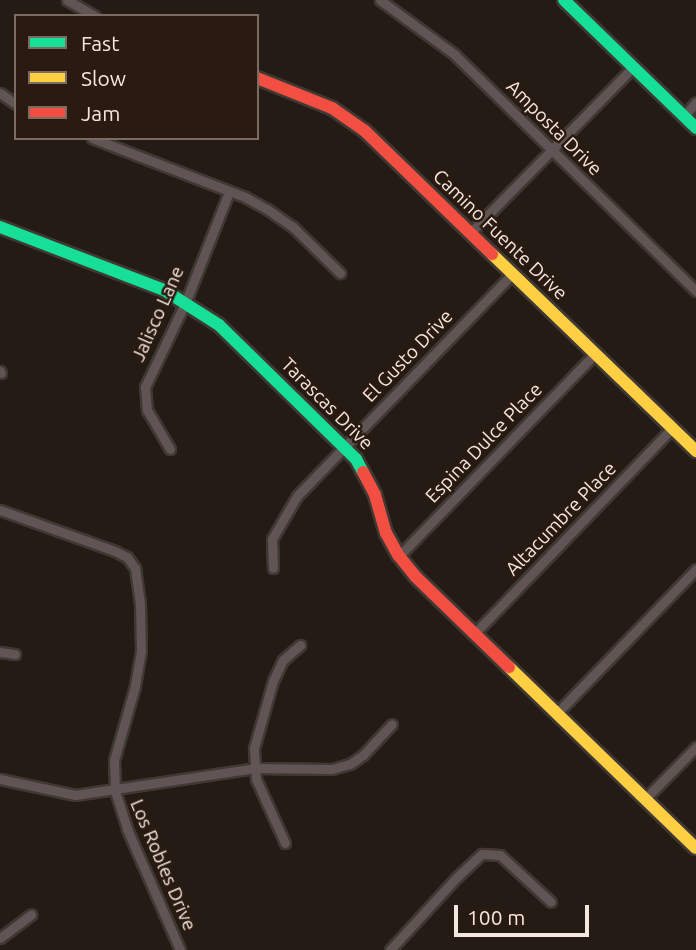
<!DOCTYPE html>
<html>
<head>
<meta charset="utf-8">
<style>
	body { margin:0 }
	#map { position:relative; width:696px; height:950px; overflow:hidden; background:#241b15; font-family:Ubuntu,sans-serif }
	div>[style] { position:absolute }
	.roads { filter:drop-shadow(2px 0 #3f3833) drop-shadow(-2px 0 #3f3833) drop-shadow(0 2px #3f3833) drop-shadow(0 -2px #3f3833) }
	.street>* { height:9px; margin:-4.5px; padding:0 4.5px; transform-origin:4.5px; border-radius:4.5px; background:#605454 }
	.fast>* { height:12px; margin:-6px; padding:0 6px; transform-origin:6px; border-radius:6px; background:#16e098 }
	.slow>* { height:12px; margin:-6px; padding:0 6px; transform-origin:6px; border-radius:6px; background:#ffcf43 }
	.jam>* { height:12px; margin:-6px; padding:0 6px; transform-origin:6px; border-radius:6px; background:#f24e42 }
	span { translate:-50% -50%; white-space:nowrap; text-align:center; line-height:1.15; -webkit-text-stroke:5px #2a1a0f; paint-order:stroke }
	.street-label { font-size:19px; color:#f3e7e0 }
	.legend { position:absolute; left:14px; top:14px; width:245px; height:126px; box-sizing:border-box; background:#2a1a0f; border:2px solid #7a6c63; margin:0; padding:9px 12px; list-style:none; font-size:21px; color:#f3e7e0 }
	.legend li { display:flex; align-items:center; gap:14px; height:35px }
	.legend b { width:35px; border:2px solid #7a6c63 }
	.scale { position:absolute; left:454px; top:905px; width:135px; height:32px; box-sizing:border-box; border:4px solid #f3e7e0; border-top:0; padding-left:9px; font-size:21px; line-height:24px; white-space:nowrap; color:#f3e7e0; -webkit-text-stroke:5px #2a1a0f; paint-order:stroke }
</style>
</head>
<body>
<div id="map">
	<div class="roads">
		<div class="street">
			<div style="left:67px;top:0;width:32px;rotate:30deg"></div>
			<div style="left:380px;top:0;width:92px;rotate:36.1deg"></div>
			<div style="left:454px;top:54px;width:339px;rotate:44.4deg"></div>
			<div style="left:0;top:93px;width:19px;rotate:35deg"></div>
			<div style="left:684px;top:116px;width:18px;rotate:-49deg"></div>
			<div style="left:92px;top:138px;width:164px;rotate:21.1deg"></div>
			<div style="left:245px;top:197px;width:25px;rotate:29deg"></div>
			<div style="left:267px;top:209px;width:32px;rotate:35deg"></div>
			<div style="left:293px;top:227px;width:66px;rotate:44.4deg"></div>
			<div style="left:470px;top:233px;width:233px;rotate:-45.5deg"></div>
			<div style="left:0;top:371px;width:2px;rotate:63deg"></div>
			<div style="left:170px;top:449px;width:45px;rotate:-120.5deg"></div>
			<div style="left:147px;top:410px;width:23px;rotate:-95deg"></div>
			<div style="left:145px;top:387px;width:95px;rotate:-64.5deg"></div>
			<div style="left:186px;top:301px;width:117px;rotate:-68.5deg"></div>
			<div style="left:0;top:510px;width:122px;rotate:19.6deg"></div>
			<div style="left:115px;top:551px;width:13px;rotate:27deg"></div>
			<div style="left:127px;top:557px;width:14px;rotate:54deg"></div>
			<div style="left:135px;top:568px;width:36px;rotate:82deg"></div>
			<div style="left:140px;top:604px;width:47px;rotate:88.8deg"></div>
			<div style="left:141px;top:651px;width:36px;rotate:100deg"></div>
			<div style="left:135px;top:686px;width:77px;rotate:105.8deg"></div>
			<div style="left:114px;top:760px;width:31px;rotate:88deg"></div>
			<div style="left:115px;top:791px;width:40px;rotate:72deg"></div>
			<div style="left:127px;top:829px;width:132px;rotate:66.3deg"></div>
			<div style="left:399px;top:556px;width:281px;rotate:-45.9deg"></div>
			<div style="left:273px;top:568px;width:29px;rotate:-92deg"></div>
			<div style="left:272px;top:539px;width:50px;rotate:-59.8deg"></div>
			<div style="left:297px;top:496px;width:309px;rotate:-45.9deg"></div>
			<div style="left:474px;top:634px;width:286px;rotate:-46.1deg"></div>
			<div style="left:0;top:652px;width:15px;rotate:8deg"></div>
			<div style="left:557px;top:713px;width:200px;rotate:-46deg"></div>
			<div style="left:0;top:779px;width:77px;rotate:12deg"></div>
			<div style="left:75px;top:795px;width:182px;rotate:-8.5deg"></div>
			<div style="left:255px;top:768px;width:77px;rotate:0.7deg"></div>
			<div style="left:332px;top:769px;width:19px;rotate:-16deg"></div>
			<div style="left:350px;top:764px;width:16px;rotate:-35deg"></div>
			<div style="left:363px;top:755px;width:42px;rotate:-46.9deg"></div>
			<div style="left:645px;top:799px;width:73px;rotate:-45.6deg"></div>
			<div style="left:285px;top:843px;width:70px;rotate:-114.4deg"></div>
			<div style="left:256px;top:779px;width:31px;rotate:-94deg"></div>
			<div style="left:254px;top:748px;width:70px;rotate:-74.2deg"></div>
			<div style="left:273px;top:681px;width:23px;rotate:-65deg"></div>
			<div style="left:283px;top:660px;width:23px;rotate:-41deg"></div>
			<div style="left:0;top:938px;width:39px;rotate:-37deg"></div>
			<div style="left:390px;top:950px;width:99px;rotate:-47.5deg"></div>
			<div style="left:457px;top:877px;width:34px;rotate:-43deg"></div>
			<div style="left:482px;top:854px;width:18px;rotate:3deg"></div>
			<div style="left:500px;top:855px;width:69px;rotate:42.7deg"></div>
		</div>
		<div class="fast">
			<div style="left:564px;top:0;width:184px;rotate:44.1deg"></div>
			<div style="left:0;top:227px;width:176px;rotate:21deg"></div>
			<div style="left:164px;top:290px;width:65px;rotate:32.5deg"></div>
			<div style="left:219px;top:325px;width:192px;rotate:44.4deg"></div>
			<div style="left:356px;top:459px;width:15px;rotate:62deg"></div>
		</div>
		<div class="slow">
			<div style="left:492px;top:254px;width:284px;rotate:44deg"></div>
			<div style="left:509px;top:667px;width:260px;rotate:44.1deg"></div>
		</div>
		<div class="jam">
			<div style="left:257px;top:78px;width:81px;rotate:21.8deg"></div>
			<div style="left:332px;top:108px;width:40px;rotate:34.9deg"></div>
			<div style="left:365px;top:131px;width:177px;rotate:44.1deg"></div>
			<div style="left:363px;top:472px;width:26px;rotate:62deg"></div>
			<div style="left:375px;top:495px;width:40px;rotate:74deg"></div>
			<div style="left:386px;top:533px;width:26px;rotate:61deg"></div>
			<div style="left:399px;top:556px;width:26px;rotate:51deg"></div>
			<div style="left:415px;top:576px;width:131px;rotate:44.1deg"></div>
		</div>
	</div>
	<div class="street-label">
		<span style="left:554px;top:128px;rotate:45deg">Amposta Drive</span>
		<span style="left:500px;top:235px;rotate:44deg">Camino Fuente Drive</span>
		<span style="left:158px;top:314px;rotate:-66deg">Jalisco Lane</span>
		<span style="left:408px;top:356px;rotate:-46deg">El Gusto Drive</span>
		<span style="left:327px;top:404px;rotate:45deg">Tarascas Drive</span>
		<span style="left:484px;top:443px;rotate:-46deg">Espina Dulce Place</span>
		<span style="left:561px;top:519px;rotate:-46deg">Altacumbre Place</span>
		<span style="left:163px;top:865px;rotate:67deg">Los Robles Drive</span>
	</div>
	<ul class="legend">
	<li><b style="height:9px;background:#16e098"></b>Fast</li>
	<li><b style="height:9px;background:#ffcf43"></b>Slow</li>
	<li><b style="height:9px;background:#f24e42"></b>Jam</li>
	</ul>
	<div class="scale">100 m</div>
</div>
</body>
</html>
